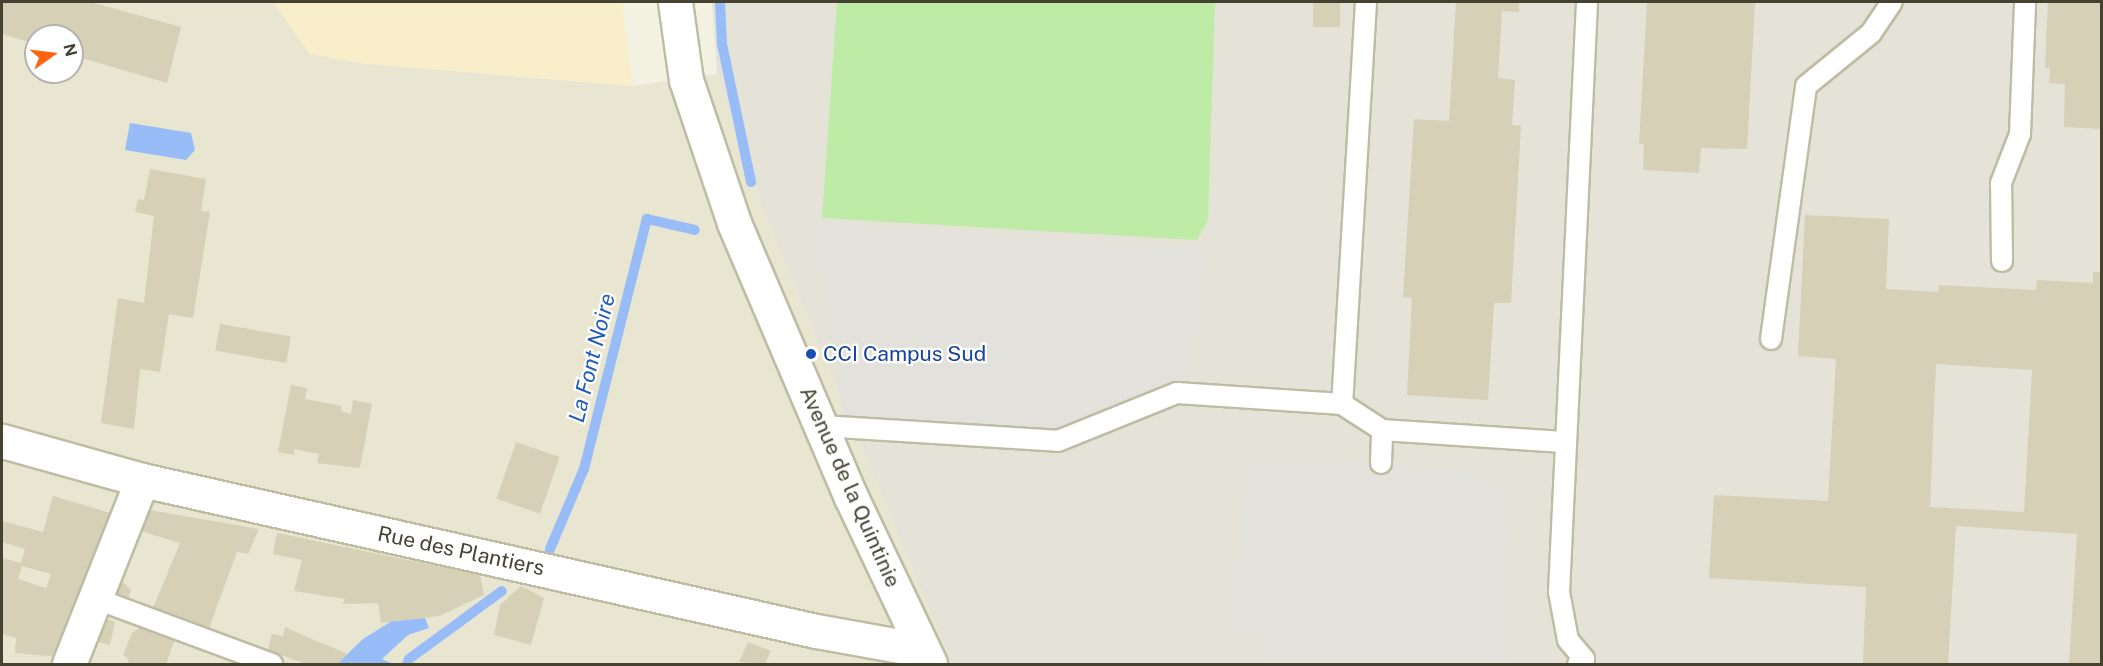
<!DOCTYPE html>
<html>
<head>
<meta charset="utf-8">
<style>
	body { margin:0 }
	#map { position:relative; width:2103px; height:666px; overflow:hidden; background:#f3f1e2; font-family:"Public Sans",sans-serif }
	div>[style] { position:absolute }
	.residential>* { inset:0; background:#e8e5d0 }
	.commercial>* { inset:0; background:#f8eeca }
	.industrial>* { inset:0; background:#e5e2d8 }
	.green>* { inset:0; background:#beeca6 }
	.parking>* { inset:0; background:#e3e1dc }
	.water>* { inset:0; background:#97bcf7 }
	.stream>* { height:10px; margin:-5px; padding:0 5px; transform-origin:5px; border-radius:5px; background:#97bcf7 }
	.building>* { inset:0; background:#d5d0b6; transform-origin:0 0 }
	.roads { filter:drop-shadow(2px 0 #bfbca4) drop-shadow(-2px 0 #bfbca4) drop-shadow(0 2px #bfbca4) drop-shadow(0 -2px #bfbca4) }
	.service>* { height:20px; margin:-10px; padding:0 10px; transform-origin:10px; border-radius:10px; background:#fff }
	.minor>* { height:33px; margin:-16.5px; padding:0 16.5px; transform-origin:16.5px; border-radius:16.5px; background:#fff }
	.dots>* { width:16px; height:16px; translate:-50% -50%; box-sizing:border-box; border:3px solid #fff; border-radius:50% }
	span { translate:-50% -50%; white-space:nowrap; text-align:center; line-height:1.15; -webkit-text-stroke:4.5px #fff; paint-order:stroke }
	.transit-label { font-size:21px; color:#164399 }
	.left { translate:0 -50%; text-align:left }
	.street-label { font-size:21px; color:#454232 }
	.water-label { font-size:22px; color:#215bbb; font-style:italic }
	.frame { position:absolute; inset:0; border:3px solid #454232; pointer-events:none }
	.north { position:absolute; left:24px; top:24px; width:60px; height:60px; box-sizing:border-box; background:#fff; border:2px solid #b5b3ad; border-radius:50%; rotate:76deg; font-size:16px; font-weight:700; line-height:24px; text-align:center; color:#454232 }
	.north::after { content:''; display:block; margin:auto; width:21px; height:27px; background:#ff630d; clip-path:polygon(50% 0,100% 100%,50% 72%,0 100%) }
</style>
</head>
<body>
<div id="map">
	<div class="residential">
		<div style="clip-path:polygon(evenodd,2px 2px,273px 2px,310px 54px,368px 64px,632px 86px,717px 74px,765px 215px,952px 664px,2px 664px,2px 2px,36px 36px,72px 36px,72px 72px,36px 72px,36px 36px)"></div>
	</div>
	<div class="commercial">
		<div style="clip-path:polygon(273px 2px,622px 2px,632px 86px,368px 64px,310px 54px)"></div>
	</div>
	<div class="industrial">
		<div style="clip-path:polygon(712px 2px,2101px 2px,2101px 664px,952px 664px,765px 215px,717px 74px)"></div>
	</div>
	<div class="green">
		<div style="clip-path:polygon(837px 2px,1215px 2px,1208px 220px,1197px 240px,822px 218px)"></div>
	</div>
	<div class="parking">
		<div style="clip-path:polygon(814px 222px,1203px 250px,1189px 393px,1058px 441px,845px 427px)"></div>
		<div style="clip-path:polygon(1357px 461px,1479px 472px,1505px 496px,1508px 656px,1496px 664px,1267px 664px,1267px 637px,1233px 638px,1244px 466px)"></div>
	</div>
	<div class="water">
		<div style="clip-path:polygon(130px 123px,191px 133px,195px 150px,186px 160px,125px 150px)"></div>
		<div style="clip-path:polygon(425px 618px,429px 628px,408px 635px,382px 659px,393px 664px,337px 664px,363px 639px,392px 621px)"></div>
	</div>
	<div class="stream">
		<div style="left:720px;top:2px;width:42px;rotate:87.3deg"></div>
		<div style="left:722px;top:44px;width:141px;rotate:78.1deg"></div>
		<div style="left:550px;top:549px;width:87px;rotate:-67deg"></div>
		<div style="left:584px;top:469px;width:258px;rotate:-75.9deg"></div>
		<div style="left:647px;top:219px;width:49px;rotate:12.9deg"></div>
		<div style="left:407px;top:664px;width:5px;rotate:-68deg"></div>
		<div style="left:409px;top:659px;width:115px;rotate:-36.2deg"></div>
	</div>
	<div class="building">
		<div style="clip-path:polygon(2px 2px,90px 2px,181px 27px,167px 83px,72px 55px,72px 36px,36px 36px,36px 44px,2px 34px)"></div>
		<div style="left:1313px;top:2px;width:27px;height:25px"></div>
		<div style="clip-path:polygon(1456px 2px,1519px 2px,1519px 12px,1502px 11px,1498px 78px,1515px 80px,1512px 125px,1521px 126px,1511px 303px,1494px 303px,1488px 400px,1407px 395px,1412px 298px,1403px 297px,1414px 119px,1449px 121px)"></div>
		<div style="clip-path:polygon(1647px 2px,1755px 2px,1747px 149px,1701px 148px,1699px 173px,1643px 170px,1644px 144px,1639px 144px)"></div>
		<div style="clip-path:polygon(2048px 2px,2102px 2px,2102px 129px,2064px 127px,2065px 84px,2049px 83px,2050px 68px,2045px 68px)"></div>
		<div style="clip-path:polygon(150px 169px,206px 179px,201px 211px,210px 212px,193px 318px,169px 314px,160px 372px,140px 369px,134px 429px,101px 423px,118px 298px,144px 303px,154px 216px,135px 212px,138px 199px,144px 200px)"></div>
		<div style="clip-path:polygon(evenodd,1805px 215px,1889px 219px,1886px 289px,1938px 292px,1939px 285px,2036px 290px,2037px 280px,2093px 283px,2093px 272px,2102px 272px,2102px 664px,2069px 664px,2077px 534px,1956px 526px,1948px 664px,1863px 664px,1866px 587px,1709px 578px,1714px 495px,1828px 501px,1836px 359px,1798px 356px,1805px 215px,1936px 364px,2032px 370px,2024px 512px,1930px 507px,1936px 364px)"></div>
		<div style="left:220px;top:324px;width:72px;height:27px;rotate:10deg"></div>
		<div style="clip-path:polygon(291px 385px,307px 388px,305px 399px,342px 406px,341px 411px,351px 414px,353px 400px,372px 404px,360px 468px,317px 463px,319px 454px,295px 449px,294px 455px,278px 452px)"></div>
		<div style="left:516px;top:442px;width:46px;height:60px;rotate:19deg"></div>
		<div style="clip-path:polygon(evenodd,53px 496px,114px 514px,60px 657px,15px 653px,16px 638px,2px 634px,2px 558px,21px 563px,25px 549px,2px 542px,2px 521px,43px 532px,53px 496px,22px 566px,51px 574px,46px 588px,18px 579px,22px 566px)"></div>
		<div style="clip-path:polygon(149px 510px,259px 529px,248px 554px,237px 552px,209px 628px,153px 608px,180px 543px,141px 531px)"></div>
		<div style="clip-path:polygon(277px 533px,480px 575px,484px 595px,439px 616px,381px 623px,378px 603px,342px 604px,345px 599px,294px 591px,302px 560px,273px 554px)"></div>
		<div style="clip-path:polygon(121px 580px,131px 590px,128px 598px,116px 593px)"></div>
		<div style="clip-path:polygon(521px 586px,544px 598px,531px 645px,494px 635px,500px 605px)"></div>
		<div style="clip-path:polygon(100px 616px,115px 622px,110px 645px,88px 639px)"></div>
		<div style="clip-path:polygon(142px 626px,175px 639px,166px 664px,127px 664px,129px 659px,123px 655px,132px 633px)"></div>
		<div style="clip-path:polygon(285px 627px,307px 637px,348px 654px,337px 664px,306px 664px,268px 650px,272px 634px,283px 636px)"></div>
		<div style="clip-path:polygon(748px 642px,771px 651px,765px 664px,739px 662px)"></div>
	</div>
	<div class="roads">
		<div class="service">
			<div style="left:1366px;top:2px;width:403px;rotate:93.4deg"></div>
			<div style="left:1342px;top:404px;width:48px;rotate:33deg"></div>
			<div style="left:1382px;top:430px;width:182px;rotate:3.8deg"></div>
			<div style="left:2002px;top:261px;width:78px;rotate:-90.7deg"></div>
			<div style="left:2001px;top:183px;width:53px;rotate:-68.8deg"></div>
			<div style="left:2020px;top:134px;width:132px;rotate:-87.8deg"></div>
			<div style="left:1771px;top:339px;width:255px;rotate:-82.1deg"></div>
			<div style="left:1806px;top:86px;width:84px;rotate:-39.2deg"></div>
			<div style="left:1871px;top:33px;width:37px;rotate:-56deg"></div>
			<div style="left:822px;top:426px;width:236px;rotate:3.6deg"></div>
			<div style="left:1058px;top:441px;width:128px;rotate:-22deg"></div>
			<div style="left:1177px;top:393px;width:165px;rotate:3.8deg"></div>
			<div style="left:1381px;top:463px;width:33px;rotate:-88deg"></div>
			<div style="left:97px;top:599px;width:187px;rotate:20.4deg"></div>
			<div style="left:1578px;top:664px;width:8px;rotate:-40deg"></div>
			<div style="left:1584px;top:659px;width:25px;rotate:-130deg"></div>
			<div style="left:1568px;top:640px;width:49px;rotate:-100.6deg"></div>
			<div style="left:1559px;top:592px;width:591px;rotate:-87.28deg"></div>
		</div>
		<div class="minor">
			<div style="left:675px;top:2px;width:79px;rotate:82deg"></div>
			<div style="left:686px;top:80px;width:151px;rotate:71.4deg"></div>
			<div style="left:734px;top:223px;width:298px;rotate:66.9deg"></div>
			<div style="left:851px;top:497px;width:184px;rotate:64.6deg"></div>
			<div style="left:2px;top:441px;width:145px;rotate:15.6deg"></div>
			<div style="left:142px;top:480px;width:691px;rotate:12.63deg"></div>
			<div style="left:816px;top:631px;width:108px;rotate:10.2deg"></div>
			<div style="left:69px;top:664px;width:198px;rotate:-68.4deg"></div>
		</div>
	</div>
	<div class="dots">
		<div style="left:811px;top:354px;background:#1a4fb4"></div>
	</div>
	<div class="transit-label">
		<span class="left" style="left:823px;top:354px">CCI Campus Sud</span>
	</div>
	<div class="street-label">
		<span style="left:850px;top:487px;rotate:66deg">Avenue de la Quintinie</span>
		<span style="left:461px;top:551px;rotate:12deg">Rue des Plantiers</span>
	</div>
	<div class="water-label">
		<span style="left:592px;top:358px;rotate:-76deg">La Font Noire</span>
	</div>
	<div class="frame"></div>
	<div class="north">N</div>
</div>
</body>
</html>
